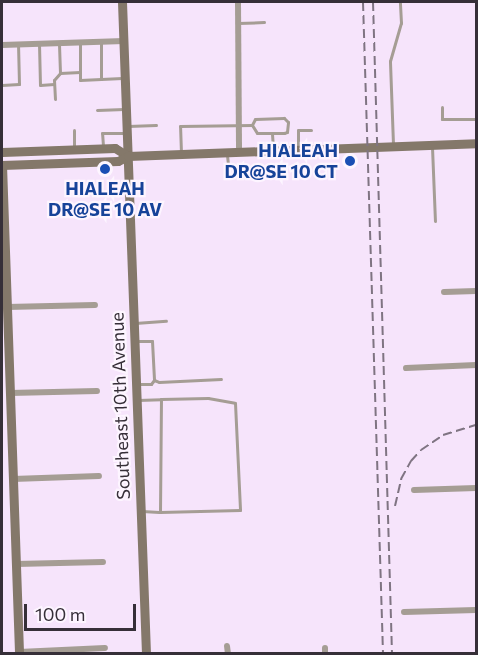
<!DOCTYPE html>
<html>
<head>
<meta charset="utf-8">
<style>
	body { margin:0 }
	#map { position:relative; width:478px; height:655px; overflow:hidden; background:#f6e4fb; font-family:Commissioner,sans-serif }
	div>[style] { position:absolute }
	.lane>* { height:3px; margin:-1.5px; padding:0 1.5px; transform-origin:1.5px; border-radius:1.5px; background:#a59d94 }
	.street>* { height:6px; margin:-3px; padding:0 3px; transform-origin:3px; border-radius:3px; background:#a59d94 }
	.secondary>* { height:9px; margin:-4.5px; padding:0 4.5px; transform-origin:4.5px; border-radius:4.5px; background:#84786a }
	.rail>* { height:2px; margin-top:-1px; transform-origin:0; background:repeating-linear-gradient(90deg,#7f7482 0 9px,transparent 0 13.5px) }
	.dots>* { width:16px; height:16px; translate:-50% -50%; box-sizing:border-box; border:3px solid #fdf5ff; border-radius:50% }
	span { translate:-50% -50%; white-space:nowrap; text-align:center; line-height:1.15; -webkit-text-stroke:4.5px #fdf5ff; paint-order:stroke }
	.transit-label { font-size:18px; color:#164399; font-weight:700 }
	.right { translate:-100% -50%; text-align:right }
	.street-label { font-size:18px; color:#362f38 }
	.frame { position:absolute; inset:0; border:3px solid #362f38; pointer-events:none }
	.scale { position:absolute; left:24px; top:604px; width:112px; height:27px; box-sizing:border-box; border:3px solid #362f38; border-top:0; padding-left:8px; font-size:18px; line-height:21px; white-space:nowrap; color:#362f38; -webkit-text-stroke:4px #fdf5ff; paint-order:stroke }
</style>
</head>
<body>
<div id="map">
	<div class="lane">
		<div style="left:238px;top:23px;width:26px;rotate:-2deg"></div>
		<div style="left:80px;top:42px;width:38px;rotate:90deg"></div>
		<div style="left:80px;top:80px;width:21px;rotate:-3deg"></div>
		<div style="left:101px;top:42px;width:37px;rotate:90deg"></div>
		<div style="left:101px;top:79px;width:21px;rotate:-3deg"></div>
		<div style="left:39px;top:44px;width:41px;rotate:88.6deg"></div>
		<div style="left:40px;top:85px;width:14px;rotate:-4deg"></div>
		<div style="left:60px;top:73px;width:20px;rotate:-3deg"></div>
		<div style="left:2px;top:85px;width:17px;rotate:-3deg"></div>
		<div style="left:19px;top:84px;width:40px;rotate:-91.4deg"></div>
		<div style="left:55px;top:99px;width:19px;rotate:-93deg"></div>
		<div style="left:54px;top:80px;width:9px;rotate:-49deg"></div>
		<div style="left:60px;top:73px;width:30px;rotate:-92deg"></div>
		<div style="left:442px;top:107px;width:12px;rotate:90deg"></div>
		<div style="left:442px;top:119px;width:34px"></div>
		<div style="left:97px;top:110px;width:27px;rotate:-2deg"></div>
		<div style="left:128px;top:126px;width:28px;rotate:-2deg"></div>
		<div style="left:74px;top:130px;width:17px;rotate:90deg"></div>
		<div style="left:272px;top:134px;width:16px;rotate:86deg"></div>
		<div style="left:393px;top:144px;width:83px;rotate:-92.1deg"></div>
		<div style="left:390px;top:61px;width:40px;rotate:-74deg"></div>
		<div style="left:401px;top:23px;width:21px;rotate:-93deg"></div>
		<div style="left:103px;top:146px;width:13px;rotate:-94deg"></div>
		<div style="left:102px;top:133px;width:23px"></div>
		<div style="left:432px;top:147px;width:74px;rotate:87.7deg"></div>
		<div style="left:298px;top:148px;width:18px;rotate:-90deg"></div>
		<div style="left:298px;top:130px;width:13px"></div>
		<div style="left:181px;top:153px;width:27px;rotate:-92deg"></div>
		<div style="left:180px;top:126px;width:72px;rotate:-0.8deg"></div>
		<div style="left:252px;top:125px;width:9px;rotate:58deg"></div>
		<div style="left:257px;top:133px;width:27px"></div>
		<div style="left:284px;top:133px;width:3px;rotate:-18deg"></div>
		<div style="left:287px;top:132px;width:10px;rotate:-84deg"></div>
		<div style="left:288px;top:122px;width:6px;rotate:-135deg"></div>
		<div style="left:284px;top:118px;width:29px;rotate:178deg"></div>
		<div style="left:255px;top:119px;width:7px;rotate:117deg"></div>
		<div style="left:227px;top:155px;width:10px;rotate:84deg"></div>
		<div style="left:135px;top:323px;width:31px;rotate:-4deg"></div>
		<div style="left:136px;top:341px;width:16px"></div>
		<div style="left:152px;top:341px;width:39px;rotate:87deg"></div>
		<div style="left:154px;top:380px;width:5px;rotate:127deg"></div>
		<div style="left:151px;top:384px;width:14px;rotate:180deg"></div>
		<div style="left:154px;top:380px;width:5px;rotate:22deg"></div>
		<div style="left:159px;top:382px;width:62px;rotate:-2.8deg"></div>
		<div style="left:138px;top:400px;width:23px;rotate:-2deg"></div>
		<div style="left:161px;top:399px;width:47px;rotate:-1.2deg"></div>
		<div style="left:208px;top:398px;width:27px;rotate:10deg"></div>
		<div style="left:235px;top:403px;width:107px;rotate:87.3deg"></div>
		<div style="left:240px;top:510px;width:80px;rotate:178.6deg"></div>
		<div style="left:160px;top:512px;width:113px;rotate:-89.5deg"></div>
		<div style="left:142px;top:511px;width:17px;rotate:3deg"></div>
	</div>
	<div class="street">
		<div style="left:238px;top:2px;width:151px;rotate:89.6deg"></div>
		<div style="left:2px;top:45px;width:122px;rotate:-1.9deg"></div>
		<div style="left:444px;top:292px;width:32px;rotate:-2deg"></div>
		<div style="left:7px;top:307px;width:88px;rotate:-1.3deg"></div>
		<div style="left:406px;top:368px;width:70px;rotate:-2.5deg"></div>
		<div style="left:10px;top:393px;width:87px;rotate:-1.3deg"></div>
		<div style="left:13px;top:479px;width:86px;rotate:-2deg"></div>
		<div style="left:414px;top:490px;width:62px;rotate:-1.8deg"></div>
		<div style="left:16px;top:564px;width:87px;rotate:-1.3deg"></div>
		<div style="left:404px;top:612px;width:72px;rotate:-1.6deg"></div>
		<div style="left:227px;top:646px;width:8px;rotate:83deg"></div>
		<div style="left:325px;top:648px;width:6px;rotate:90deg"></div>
		<div style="left:19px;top:652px;width:86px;rotate:-2.7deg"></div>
	</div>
	<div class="secondary">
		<div style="left:122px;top:2px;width:652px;rotate:87.89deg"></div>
		<div style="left:2px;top:152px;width:113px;rotate:-2deg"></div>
		<div style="left:115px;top:148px;width:15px;rotate:32deg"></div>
		<div style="left:2px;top:165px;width:489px;rotate:88deg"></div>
		<div style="left:2px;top:165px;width:116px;rotate:-2deg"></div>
		<div style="left:118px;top:161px;width:11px;rotate:-27deg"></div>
		<div style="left:128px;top:156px;width:348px;rotate:-2.1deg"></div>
	</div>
	<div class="rail">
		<div style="left:363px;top:2px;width:652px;rotate:88.24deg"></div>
		<div style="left:373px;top:2px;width:652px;rotate:88.33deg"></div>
		<div style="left:395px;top:506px;width:28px;rotate:-77deg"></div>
		<div style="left:401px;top:479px;width:21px;rotate:-61deg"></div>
		<div style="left:411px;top:461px;width:15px;rotate:-48deg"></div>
		<div style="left:421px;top:450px;width:27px;rotate:-34deg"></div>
		<div style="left:443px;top:435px;width:34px;rotate:-17deg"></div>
	</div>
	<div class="dots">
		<div style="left:350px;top:161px;background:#1a4fb4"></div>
		<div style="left:105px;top:169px;background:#1a4fb4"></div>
	</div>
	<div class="transit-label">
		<span class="right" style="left:338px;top:161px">HIALEAH<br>DR@SE 10 CT</span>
		<span style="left:105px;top:199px">HIALEAH<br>DR@SE 10 AV</span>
	</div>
	<div class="street-label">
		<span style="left:120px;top:406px;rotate:-92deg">Southeast 10th Avenue</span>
	</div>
	<div class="frame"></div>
	<div class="scale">100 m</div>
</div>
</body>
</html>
